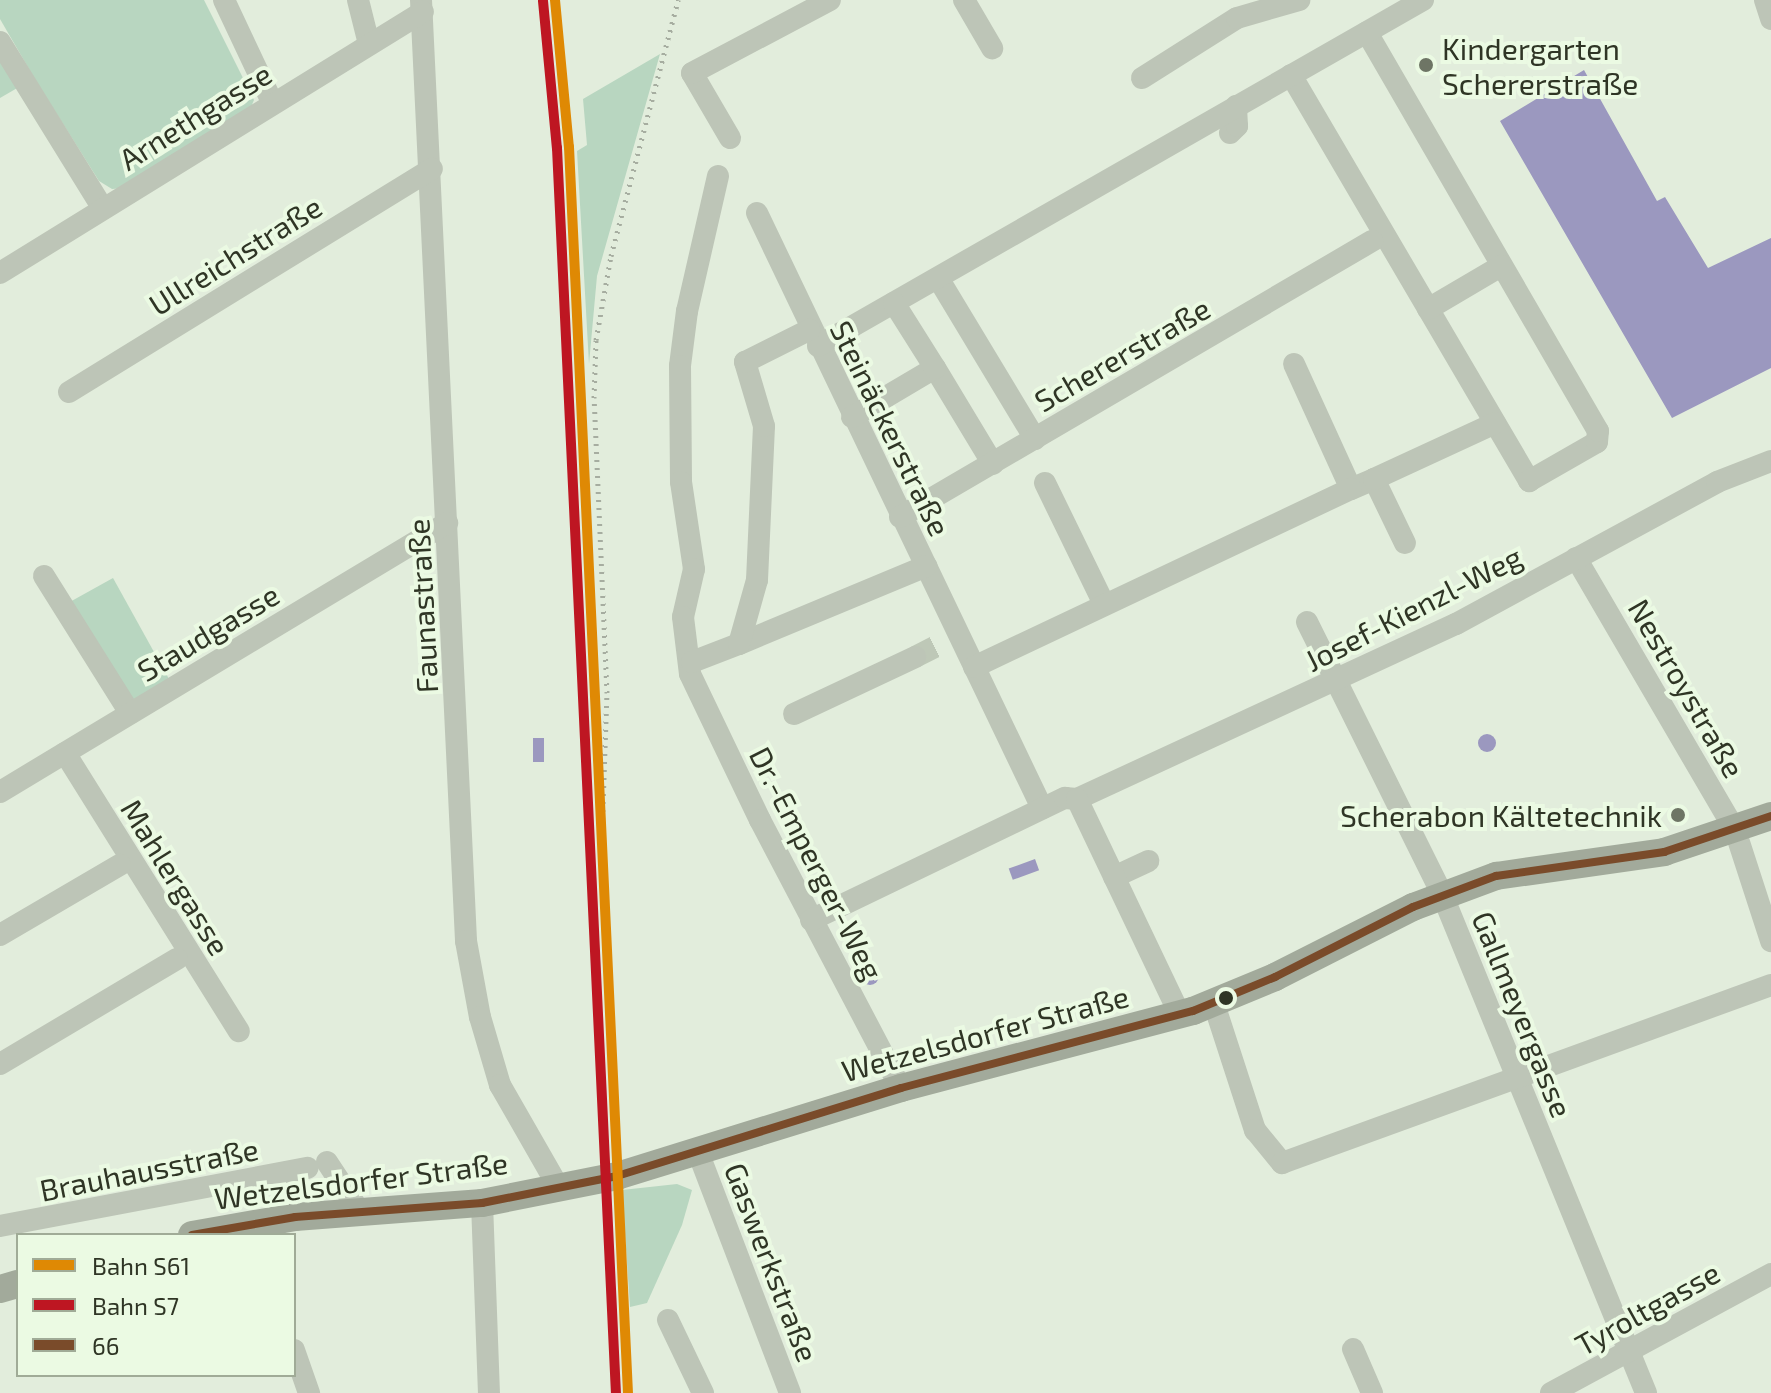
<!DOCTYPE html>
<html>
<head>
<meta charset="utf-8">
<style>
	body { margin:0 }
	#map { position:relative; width:1771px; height:1393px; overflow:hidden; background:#e2eddc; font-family:"Exo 2",sans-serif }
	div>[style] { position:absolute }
	.green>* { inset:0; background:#b8d6c0; transform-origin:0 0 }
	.water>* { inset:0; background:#9b98bf; transform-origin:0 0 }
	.round { border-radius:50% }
	.minor-tunnel>* { height:22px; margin-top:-11px; transform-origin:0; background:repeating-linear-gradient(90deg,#bec8b7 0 22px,transparent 0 33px) }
	.minor>* { height:22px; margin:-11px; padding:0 11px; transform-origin:11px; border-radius:11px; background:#bdc5b7 }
	.major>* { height:28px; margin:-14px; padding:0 14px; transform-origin:14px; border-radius:14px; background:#a2aa9b }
	.rail>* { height:5px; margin-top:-2.5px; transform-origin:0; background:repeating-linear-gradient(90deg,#a6ada0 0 2px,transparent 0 8px) }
	.bus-1>* { height:8px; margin:-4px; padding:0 4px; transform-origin:4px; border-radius:4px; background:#7a4b2a }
	.rail-1>* { height:10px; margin:-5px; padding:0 5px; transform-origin:5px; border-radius:5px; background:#df8904 }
	.rail-2>* { height:10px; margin:-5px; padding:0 5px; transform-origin:5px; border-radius:5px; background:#be1622 }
	.dots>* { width:22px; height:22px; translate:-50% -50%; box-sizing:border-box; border:4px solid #ebfae3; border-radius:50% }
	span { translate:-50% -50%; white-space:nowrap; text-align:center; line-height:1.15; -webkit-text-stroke:8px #ebfae3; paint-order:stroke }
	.poi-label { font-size:30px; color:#2f3525 }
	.left { translate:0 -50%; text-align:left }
	.right { translate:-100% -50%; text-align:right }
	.street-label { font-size:30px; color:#2f3525 }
	.legend { position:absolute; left:16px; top:1233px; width:280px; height:144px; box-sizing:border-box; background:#ebfae3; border:2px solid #a0ab97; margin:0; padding:10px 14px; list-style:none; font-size:24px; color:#2f3525 }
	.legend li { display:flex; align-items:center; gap:16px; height:40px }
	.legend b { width:40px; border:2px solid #a0ab97 }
</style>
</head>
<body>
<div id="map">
	<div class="green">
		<div style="clip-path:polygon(0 0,204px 0,254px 100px,251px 107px,124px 188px,112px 189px,99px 181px,36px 81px,0 19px)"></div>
		<div style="clip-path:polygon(660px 54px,597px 276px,589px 364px,577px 151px,587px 145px,583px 99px)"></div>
		<div style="clip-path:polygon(0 55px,19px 87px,0 98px)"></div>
		<div style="left:113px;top:578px;width:120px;height:53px;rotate:61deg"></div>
		<div style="clip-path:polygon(677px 1184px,692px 1190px,682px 1225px,647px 1303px,630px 1307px,622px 1190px)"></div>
	</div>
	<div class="water">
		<div style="clip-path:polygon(1584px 70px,1657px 201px,1665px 197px,1708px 268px,1771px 238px,1771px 368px,1672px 418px,1500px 121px)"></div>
		<div class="round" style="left:1478px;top:734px;width:18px;height:18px"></div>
		<div style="left:533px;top:738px;width:11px;height:24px"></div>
		<div style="left:1035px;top:859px;width:12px;height:28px;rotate:70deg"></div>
		<div class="round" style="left:861px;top:967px;width:18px;height:18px"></div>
	</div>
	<div class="minor-tunnel">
		<div style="left:915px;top:657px;width:29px;rotate:-27deg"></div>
	</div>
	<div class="minor">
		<div style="left:224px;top:0;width:113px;rotate:64.8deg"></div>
		<div style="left:358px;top:0;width:45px;rotate:76deg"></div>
		<div style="left:421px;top:0;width:942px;rotate:87.26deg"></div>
		<div style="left:466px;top:941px;width:77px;rotate:79.6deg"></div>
		<div style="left:480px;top:1017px;width:71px;rotate:73.6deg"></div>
		<div style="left:500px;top:1085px;width:119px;rotate:60.2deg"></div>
		<div style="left:964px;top:0;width:56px;rotate:59.7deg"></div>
		<div style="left:1765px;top:0;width:20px;rotate:72deg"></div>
		<div style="left:0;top:42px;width:196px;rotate:58.3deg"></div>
		<div style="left:1291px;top:75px;width:471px;rotate:59.6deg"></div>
		<div style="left:1529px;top:481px;width:78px;rotate:-29.8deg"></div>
		<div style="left:1597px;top:442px;width:11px;rotate:-85deg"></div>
		<div style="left:1598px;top:431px;width:461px;rotate:-120.1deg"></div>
		<div style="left:1142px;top:78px;width:112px;rotate:-32.3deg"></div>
		<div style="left:1237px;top:18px;width:65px;rotate:-16.2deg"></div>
		<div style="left:1230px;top:133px;width:10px;rotate:-45deg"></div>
		<div style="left:1237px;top:126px;width:20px;rotate:-93deg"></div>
		<div style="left:730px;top:138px;width:75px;rotate:-120.3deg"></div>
		<div style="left:692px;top:73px;width:156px;rotate:-27.9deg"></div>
		<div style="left:718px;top:176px;width:139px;rotate:102.9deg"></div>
		<div style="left:687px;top:311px;width:55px;rotate:97.3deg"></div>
		<div style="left:680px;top:366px;width:116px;rotate:89.5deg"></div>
		<div style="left:681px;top:482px;width:88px;rotate:81.5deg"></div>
		<div style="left:694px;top:569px;width:49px;rotate:102.9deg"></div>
		<div style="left:683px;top:617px;width:57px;rotate:83deg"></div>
		<div style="left:690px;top:674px;width:162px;rotate:64.4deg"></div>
		<div style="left:760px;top:820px;width:303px;rotate:62.3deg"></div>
		<div style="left:757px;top:213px;width:660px;rotate:64.41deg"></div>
		<div style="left:0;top:273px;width:497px;rotate:-31.7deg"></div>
		<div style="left:938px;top:278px;width:188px;rotate:58.9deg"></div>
		<div style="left:1428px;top:309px;width:85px;rotate:-30.5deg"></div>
		<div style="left:818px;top:346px;width:697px;rotate:-29.77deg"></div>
		<div style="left:1294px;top:364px;width:137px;rotate:65.5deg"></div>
		<div style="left:1351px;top:489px;width:25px;rotate:-23deg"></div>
		<div style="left:1374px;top:479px;width:71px;rotate:64.2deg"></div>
		<div style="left:935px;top:368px;width:112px;rotate:58.9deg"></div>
		<div style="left:69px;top:392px;width:426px;rotate:-31.6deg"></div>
		<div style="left:852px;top:417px;width:96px;rotate:-30.6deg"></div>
		<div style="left:935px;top:368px;width:77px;rotate:-122.2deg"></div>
		<div style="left:1374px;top:479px;width:133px;rotate:-24.8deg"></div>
		<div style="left:1045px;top:483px;width:135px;rotate:64deg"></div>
		<div style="left:900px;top:517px;width:547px;rotate:-30.32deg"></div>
		<div style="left:1576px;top:558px;width:315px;rotate:59.7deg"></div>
		<div style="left:1735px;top:830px;width:117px;rotate:72deg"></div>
		<div style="left:44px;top:576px;width:162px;rotate:57.9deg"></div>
		<div style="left:1307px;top:622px;width:304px;rotate:63.6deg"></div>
		<div style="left:1442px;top:894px;width:539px;rotate:67.76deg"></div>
		<div style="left:739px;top:644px;width:203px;rotate:-22.6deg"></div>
		<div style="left:692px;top:662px;width:50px;rotate:-21deg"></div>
		<div style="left:739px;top:644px;width:66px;rotate:-74.3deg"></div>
		<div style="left:757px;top:580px;width:154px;rotate:-87.4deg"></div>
		<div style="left:764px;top:426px;width:67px;rotate:-106.5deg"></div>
		<div style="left:745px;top:362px;width:72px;rotate:-26.6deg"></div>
		<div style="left:974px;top:667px;width:417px;rotate:-25.3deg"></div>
		<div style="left:794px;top:714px;width:134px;rotate:-25.2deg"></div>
		<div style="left:65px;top:753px;width:328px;rotate:58deg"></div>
		<div style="left:0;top:792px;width:522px;rotate:-31.04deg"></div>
		<div style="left:1077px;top:799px;width:417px;rotate:-24.8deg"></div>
		<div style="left:1456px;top:624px;width:297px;rotate:-28.5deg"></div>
		<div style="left:1717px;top:482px;width:58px;rotate:-21.3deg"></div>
		<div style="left:1114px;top:877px;width:38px;rotate:-25deg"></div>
		<div style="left:811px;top:920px;width:282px;rotate:-25.7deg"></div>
		<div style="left:1065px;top:798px;width:12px;rotate:5deg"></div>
		<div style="left:1077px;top:799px;width:239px;rotate:64.5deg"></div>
		<div style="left:0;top:935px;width:139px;rotate:-30.3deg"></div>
		<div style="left:1214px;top:1004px;width:133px;rotate:72deg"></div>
		<div style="left:1255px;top:1130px;width:43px;rotate:50.7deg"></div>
		<div style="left:1282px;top:1163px;width:520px;rotate:-20deg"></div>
		<div style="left:0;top:1064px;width:206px;rotate:-30.7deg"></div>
		<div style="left:698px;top:1152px;width:258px;rotate:69.1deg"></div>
		<div style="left:327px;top:1162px;width:60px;rotate:56.6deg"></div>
		<div style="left:482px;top:1203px;width:190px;rotate:87.9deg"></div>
		<div style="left:0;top:1226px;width:313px;rotate:-10.7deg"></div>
		<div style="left:668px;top:1320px;width:81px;rotate:64.4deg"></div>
		<div style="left:1353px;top:1349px;width:48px;rotate:66.6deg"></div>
		<div style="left:294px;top:1350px;width:46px;rotate:70.8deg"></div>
		<div style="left:1551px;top:1393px;width:250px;rotate:-28.4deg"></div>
	</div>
	<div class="major">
		<div style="left:192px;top:1235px;width:105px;rotate:-9.9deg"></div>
		<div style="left:295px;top:1217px;width:188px;rotate:-4.3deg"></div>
		<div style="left:482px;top:1203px;width:138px;rotate:-11.3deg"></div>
		<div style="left:617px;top:1176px;width:297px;rotate:-17.2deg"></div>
		<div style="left:901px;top:1088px;width:302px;rotate:-14.8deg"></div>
		<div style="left:1193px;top:1011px;width:89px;rotate:-22.5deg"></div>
		<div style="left:1275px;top:977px;width:155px;rotate:-26.9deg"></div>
		<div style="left:1413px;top:907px;width:89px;rotate:-20.5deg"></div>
		<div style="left:1496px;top:876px;width:170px;rotate:-8.1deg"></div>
		<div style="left:1664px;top:852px;width:113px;rotate:-18.6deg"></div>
		<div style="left:0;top:1289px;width:19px;rotate:-16deg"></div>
	</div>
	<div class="rail">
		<div style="left:602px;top:835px;width:142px;rotate:-88deg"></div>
		<div style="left:607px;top:693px;width:295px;rotate:-92.5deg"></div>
		<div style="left:594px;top:398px;width:58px;rotate:-88deg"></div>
		<div style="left:596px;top:340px;width:85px;rotate:-79.9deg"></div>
		<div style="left:611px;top:256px;width:265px;rotate:-75.3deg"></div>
	</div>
	<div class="bus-1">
		<div style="left:192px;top:1235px;width:105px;rotate:-9.9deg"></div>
		<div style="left:295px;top:1217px;width:188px;rotate:-4.3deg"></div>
		<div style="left:482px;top:1203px;width:138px;rotate:-11.3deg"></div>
		<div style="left:617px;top:1176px;width:297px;rotate:-17.2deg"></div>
		<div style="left:901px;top:1088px;width:302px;rotate:-14.8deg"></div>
		<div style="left:1193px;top:1011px;width:89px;rotate:-22.5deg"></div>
		<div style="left:1275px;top:977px;width:155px;rotate:-26.9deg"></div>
		<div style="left:1413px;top:907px;width:89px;rotate:-20.5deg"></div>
		<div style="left:1496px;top:876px;width:170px;rotate:-8.1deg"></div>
		<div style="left:1664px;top:852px;width:113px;rotate:-18.6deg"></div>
	</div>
	<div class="rail-1">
		<div style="left:555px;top:0;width:148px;rotate:84.6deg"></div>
		<div style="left:569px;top:147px;width:1247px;rotate:87.29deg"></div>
	</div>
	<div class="rail-2">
		<div style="left:543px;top:1px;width:148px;rotate:84.6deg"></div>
		<div style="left:557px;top:148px;width:1246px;rotate:87.29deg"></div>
	</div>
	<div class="dots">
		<div style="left:1426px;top:65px;background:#6e7565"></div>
		<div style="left:1678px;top:815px;background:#6e7565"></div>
		<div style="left:1226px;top:998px;background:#2f3525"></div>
	</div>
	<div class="poi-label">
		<span class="left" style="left:1442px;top:65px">Kindergarten<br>Schererstraße</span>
		<span class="right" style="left:1662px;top:815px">Scherabon Kältetechnik</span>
	</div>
	<div class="street-label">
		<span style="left:195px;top:116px;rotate:-32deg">Arnethgasse</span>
		<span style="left:235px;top:255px;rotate:-32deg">Ullreichstraße</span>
		<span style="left:1122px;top:354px;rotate:-30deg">Schererstraße</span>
		<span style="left:891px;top:428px;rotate:64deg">Steinäckerstraße</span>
		<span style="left:422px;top:606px;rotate:-93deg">Faunastraße</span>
		<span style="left:1413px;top:608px;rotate:-27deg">Josef-Kienzl-Weg</span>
		<span style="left:208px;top:632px;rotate:-31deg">Staudgasse</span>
		<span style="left:1687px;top:688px;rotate:60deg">Nestroystraße</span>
		<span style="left:817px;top:863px;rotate:63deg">Dr.-Emperger-Weg</span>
		<span style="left:176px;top:877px;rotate:58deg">Mahlergasse</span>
		<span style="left:1523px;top:1014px;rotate:68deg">Gallmeyergasse</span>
		<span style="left:985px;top:1033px;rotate:-15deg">Wetzelsdorfer Straße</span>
		<span style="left:149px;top:1169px;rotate:-11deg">Brauhausstraße</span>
		<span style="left:361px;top:1180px;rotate:-7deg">Wetzelsdorfer Straße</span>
		<span style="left:772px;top:1262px;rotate:69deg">Gaswerkstraße</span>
		<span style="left:1647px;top:1308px;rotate:-29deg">Tyroltgasse</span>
	</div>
	<ul class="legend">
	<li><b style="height:10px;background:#df8904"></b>Bahn S61</li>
	<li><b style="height:10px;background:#be1622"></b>Bahn S7</li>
	<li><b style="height:10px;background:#7a4b2a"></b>66</li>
	</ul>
</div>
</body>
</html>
